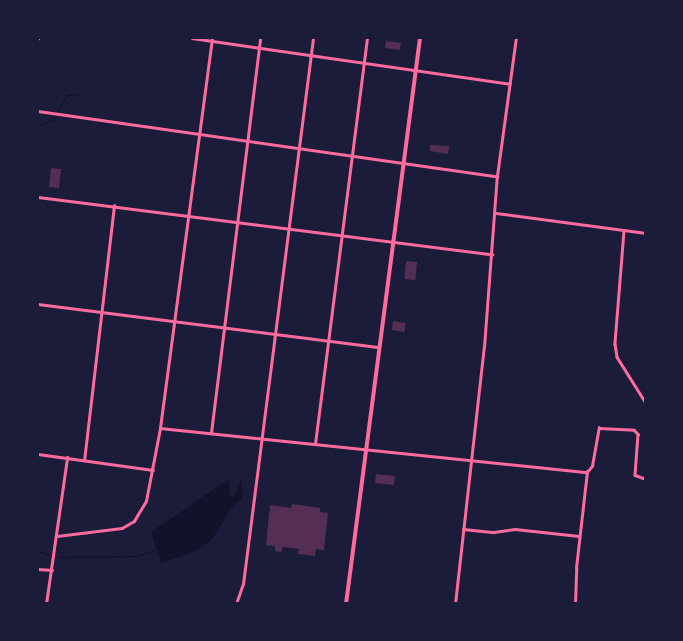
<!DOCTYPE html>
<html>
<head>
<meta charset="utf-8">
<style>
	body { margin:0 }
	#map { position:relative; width:683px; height:641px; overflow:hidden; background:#1b1b3a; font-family:"IBM Plex Sans",sans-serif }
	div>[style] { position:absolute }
	.water>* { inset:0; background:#12122b }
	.stream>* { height:1px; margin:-0.5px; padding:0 0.5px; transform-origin:0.5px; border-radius:0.5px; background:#12122b }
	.building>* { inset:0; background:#542f53; transform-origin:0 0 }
	.minor>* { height:2.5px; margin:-1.25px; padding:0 1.25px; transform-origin:1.25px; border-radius:1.25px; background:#ff6b9d }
	.primary>* { height:4px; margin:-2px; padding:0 2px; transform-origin:2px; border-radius:2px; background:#ff6b9d }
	span { translate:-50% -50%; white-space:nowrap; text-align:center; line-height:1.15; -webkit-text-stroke:4.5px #1b1b3a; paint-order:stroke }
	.frame { position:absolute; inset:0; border:39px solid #1b1b3a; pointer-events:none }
</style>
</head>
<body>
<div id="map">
	<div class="water">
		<div style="clip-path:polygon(229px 479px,230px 496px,234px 498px,241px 479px,243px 498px,234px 505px,212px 539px,196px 551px,161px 563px,151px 532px)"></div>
	</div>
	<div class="stream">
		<div style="left:38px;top:125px;width:15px;rotate:-20deg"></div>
		<div style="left:52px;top:120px;width:29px;rotate:-59deg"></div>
		<div style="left:67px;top:95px;width:11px;rotate:-5deg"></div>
		<div style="left:78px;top:94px;width:4px;rotate:63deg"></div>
		<div style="left:38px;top:551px;width:13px;rotate:18deg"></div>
		<div style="left:59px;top:557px;width:77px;rotate:-0.7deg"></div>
		<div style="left:136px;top:556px;width:21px;rotate:-17deg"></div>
	</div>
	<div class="building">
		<div style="left:386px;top:41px;width:15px;height:7px;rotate:8deg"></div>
		<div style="clip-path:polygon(430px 145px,449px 146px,448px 154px,430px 151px)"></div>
		<div style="left:51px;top:168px;width:10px;height:19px;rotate:6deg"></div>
		<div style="left:406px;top:261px;width:11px;height:18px;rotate:5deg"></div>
		<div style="left:393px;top:321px;width:13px;height:9px;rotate:9deg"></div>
		<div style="left:376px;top:474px;width:19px;height:9px;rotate:6deg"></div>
		<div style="clip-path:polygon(292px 504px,320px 508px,320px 512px,328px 513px,324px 550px,316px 549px,315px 556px,298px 554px,299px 549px,283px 547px,281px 552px,275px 551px,275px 546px,266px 545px,270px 505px,291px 508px)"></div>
	</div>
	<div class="minor">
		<div style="left:192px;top:38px;width:321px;rotate:8.2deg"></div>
		<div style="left:38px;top:39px;width:1px;rotate:-90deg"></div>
		<div style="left:38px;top:111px;width:464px;rotate:8.1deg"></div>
		<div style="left:38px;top:197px;width:458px;rotate:7.2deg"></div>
		<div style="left:496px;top:213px;width:151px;rotate:7.6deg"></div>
		<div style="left:624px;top:231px;width:113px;rotate:94.6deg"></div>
		<div style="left:615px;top:344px;width:13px;rotate:81deg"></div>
		<div style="left:617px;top:357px;width:54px;rotate:57.8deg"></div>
		<div style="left:38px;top:304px;width:344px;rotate:7.2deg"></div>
		<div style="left:160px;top:428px;width:429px;rotate:5.9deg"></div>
		<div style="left:211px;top:433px;width:398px;rotate:-82.9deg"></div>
		<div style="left:315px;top:444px;width:409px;rotate:-82.7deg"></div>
		<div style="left:38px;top:454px;width:116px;rotate:7.9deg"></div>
		<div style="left:84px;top:461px;width:257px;rotate:-83.3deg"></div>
		<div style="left:463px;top:529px;width:31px;rotate:6deg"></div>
		<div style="left:494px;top:532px;width:21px;rotate:-8deg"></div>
		<div style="left:515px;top:529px;width:64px;rotate:6.2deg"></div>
		<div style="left:57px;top:536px;width:65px;rotate:-7deg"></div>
		<div style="left:122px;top:528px;width:14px;rotate:-30deg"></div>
		<div style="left:134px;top:521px;width:23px;rotate:-59deg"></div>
		<div style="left:146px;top:501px;width:74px;rotate:-79.1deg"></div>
		<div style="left:160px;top:428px;width:393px;rotate:-82.4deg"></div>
		<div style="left:38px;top:569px;width:14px;rotate:4deg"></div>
		<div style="left:46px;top:604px;width:148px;rotate:-81.8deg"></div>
		<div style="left:236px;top:604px;width:21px;rotate:-71deg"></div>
		<div style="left:243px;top:584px;width:550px;rotate:-82.69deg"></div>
		<div style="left:455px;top:604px;width:259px;rotate:-83.6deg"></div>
		<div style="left:484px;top:347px;width:171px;rotate:-85.7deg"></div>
		<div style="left:497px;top:176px;width:139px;rotate:-82.2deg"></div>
		<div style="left:575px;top:604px;width:36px;rotate:-88deg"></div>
		<div style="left:576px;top:568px;width:97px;rotate:-83.5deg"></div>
		<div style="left:587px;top:472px;width:8px;rotate:-50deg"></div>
		<div style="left:592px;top:466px;width:39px;rotate:-80deg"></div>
		<div style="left:599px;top:428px;width:35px;rotate:3deg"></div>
		<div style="left:634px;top:430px;width:6px;rotate:45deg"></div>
		<div style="left:638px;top:434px;width:41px;rotate:94.2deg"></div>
		<div style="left:635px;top:475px;width:12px;rotate:20deg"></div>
	</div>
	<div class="primary">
		<div style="left:346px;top:604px;width:571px;rotate:-82.55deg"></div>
	</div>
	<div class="frame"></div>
</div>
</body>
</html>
